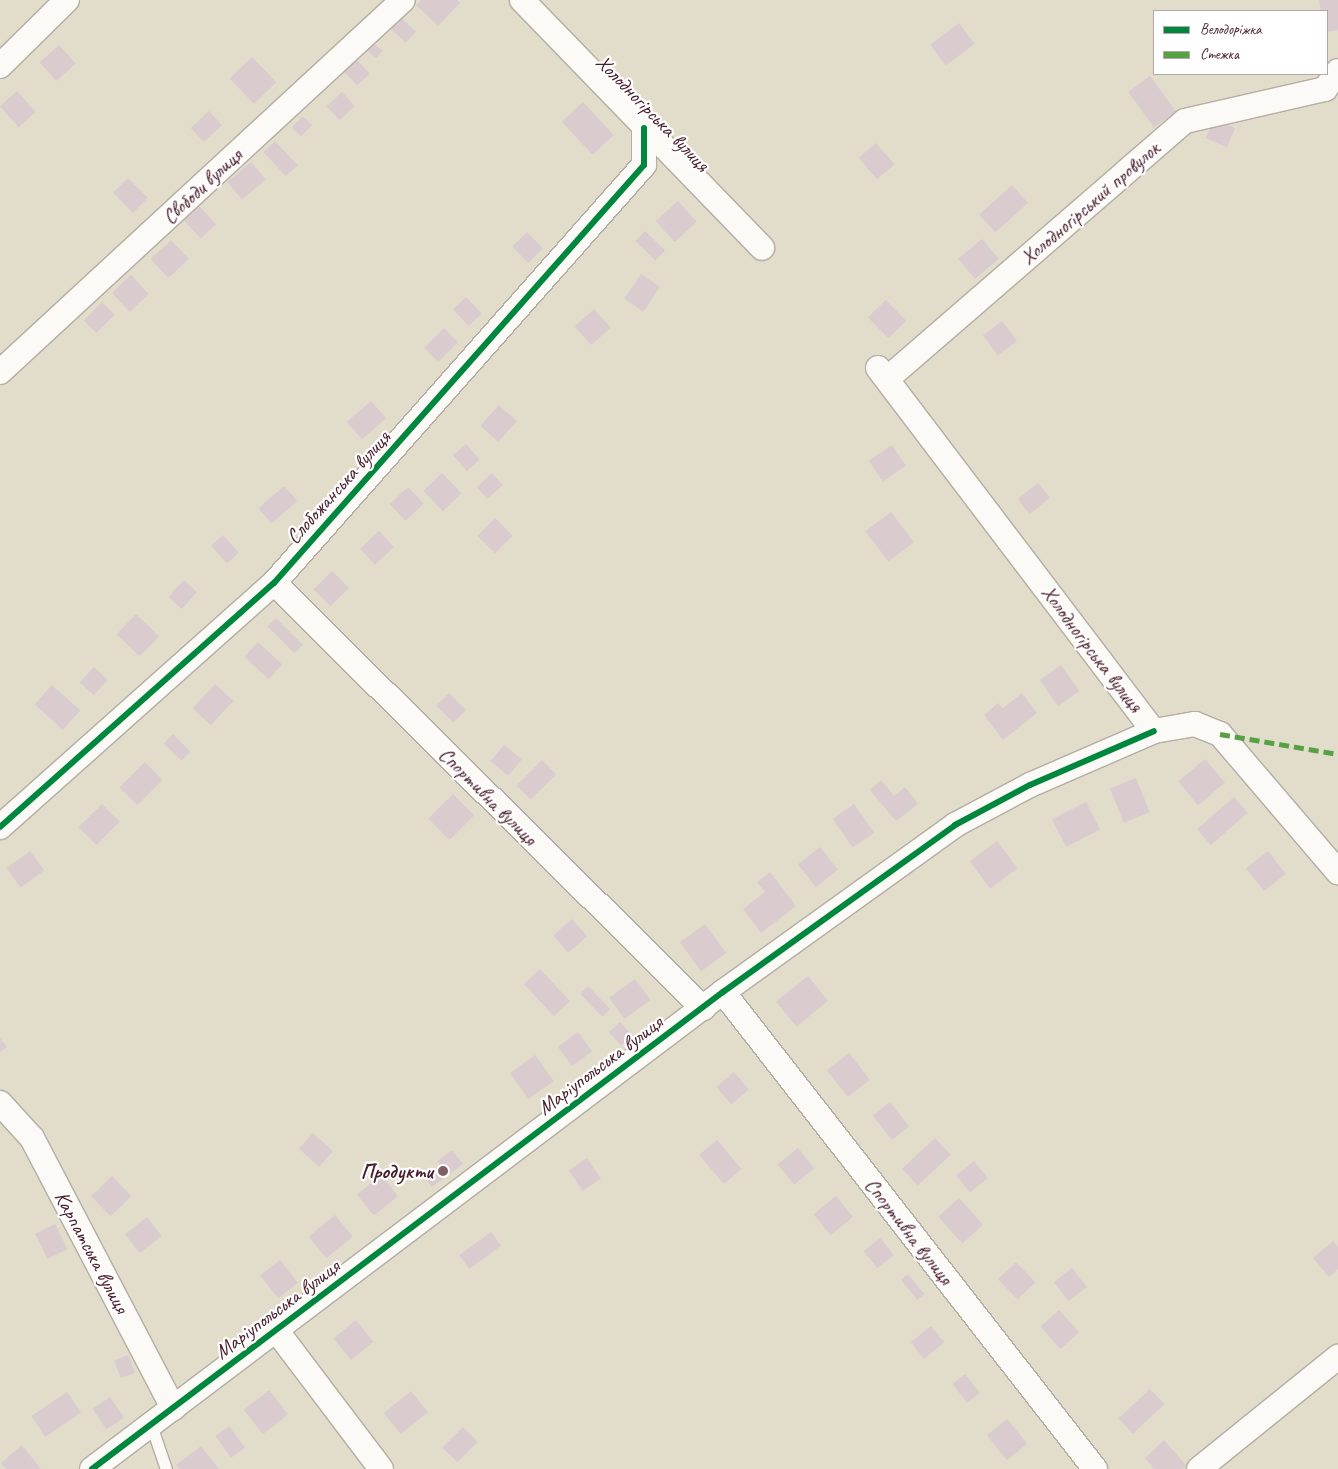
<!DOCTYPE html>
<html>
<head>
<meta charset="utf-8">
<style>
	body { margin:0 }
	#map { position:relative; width:1338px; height:1469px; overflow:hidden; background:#e2dccb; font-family:Caveat,sans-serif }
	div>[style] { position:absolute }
	.building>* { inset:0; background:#daccce; transform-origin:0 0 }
	.roads { filter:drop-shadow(1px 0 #b4ada3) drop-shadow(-1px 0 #b4ada3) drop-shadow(0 1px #b4ada3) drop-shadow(0 -1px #b4ada3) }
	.lane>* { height:11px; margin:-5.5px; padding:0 5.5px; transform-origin:5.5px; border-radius:5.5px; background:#fbfaf7 }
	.street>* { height:24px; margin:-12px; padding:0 12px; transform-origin:12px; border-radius:12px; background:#fbfaf7 }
	.quiet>* { height:5px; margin-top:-2.5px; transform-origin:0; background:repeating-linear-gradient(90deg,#56a243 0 10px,transparent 0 15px) }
	.cycleway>* { height:6px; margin:-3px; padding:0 3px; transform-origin:3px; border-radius:3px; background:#00873e }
	.dots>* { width:14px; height:14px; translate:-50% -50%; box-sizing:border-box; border:2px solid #fff; border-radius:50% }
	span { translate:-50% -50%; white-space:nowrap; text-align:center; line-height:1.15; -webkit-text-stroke:4.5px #fff; paint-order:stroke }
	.street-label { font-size:21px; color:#4a1f2b }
	.poi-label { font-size:21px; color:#4a1f2b; font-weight:700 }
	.right { translate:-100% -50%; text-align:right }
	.legend { position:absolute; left:1153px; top:10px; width:175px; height:65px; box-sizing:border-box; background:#fff; border:1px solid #b7a5aa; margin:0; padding:6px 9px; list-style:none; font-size:15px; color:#4a1f2b }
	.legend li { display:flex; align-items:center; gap:10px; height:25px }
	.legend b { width:25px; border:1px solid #b7a5aa }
</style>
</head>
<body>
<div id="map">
	<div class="building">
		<div style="clip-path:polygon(421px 0,457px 0,460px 3px,438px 26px,416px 5px)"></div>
		<div style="clip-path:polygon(1319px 0,1338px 0,1338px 30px,1327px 32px,1327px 11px,1321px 11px)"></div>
		<div style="left:397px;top:14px;width:26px;height:15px;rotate:43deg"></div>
		<div style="left:959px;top:23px;width:26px;height:36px;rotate:53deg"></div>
		<div style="left:369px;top:39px;width:18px;height:10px;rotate:41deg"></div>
		<div style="left:59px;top:45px;width:25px;height:26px;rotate:48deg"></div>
		<div style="left:252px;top:57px;width:35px;height:31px;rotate:46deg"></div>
		<div style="left:354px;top:57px;width:23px;height:17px;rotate:47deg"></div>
		<div style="left:1150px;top:76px;width:44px;height:27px;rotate:54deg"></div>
		<div style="left:17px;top:91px;width:28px;height:23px;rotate:48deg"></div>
		<div style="left:342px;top:92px;width:19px;height:21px;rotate:47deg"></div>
		<div style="left:583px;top:102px;width:45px;height:29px;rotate:47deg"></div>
		<div style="left:209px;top:111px;width:19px;height:25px;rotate:47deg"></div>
		<div style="left:303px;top:116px;width:13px;height:16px;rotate:45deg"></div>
		<div style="left:1214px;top:119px;width:23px;height:21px;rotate:23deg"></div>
		<div style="left:275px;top:141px;width:33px;height:16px;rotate:47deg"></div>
		<div style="left:876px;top:143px;width:28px;height:23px;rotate:49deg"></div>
		<div style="left:251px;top:162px;width:23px;height:31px;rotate:50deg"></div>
		<div style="left:128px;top:178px;width:28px;height:21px;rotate:45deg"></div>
		<div style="left:1012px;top:185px;width:24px;height:44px;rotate:48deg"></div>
		<div style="left:678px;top:201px;width:28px;height:30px;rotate:48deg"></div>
		<div style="left:199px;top:206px;width:25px;height:21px;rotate:47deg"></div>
		<div style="left:645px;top:231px;width:28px;height:14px;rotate:44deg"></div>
		<div style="left:527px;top:232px;width:23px;height:21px;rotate:45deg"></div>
		<div style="left:982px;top:239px;width:26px;height:31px;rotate:50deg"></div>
		<div style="left:171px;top:240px;width:26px;height:28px;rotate:47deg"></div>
		<div style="left:641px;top:274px;width:23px;height:30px;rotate:34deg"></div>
		<div style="left:131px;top:275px;width:26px;height:26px;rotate:47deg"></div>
		<div style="left:466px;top:297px;width:23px;height:18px;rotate:47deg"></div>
		<div style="left:886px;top:300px;width:29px;height:25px;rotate:46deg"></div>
		<div style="left:102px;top:302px;width:18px;height:26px;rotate:45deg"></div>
		<div style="left:594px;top:309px;width:25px;height:26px;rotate:48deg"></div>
		<div style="left:1002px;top:321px;width:25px;height:24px;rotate:53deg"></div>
		<div style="left:444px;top:328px;width:20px;height:28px;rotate:45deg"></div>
		<div style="left:371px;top:401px;width:23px;height:32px;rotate:49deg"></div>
		<div style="left:499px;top:405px;width:24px;height:28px;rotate:42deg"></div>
		<div style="left:466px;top:444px;width:21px;height:17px;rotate:49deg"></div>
		<div style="left:892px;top:445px;width:25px;height:28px;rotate:56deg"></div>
		<div style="left:442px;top:473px;width:28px;height:26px;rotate:46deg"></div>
		<div style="left:492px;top:473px;width:16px;height:21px;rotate:47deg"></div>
		<div style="left:1038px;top:483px;width:19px;height:26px;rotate:51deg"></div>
		<div style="left:284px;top:486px;width:20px;height:34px;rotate:49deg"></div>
		<div style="left:408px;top:487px;width:23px;height:25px;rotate:47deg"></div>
		<div style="left:891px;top:512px;width:38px;height:32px;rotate:53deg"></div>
		<div style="left:495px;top:518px;width:25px;height:25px;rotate:45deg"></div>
		<div style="left:379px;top:531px;width:22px;height:26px;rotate:47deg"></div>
		<div style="left:223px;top:535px;width:24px;height:16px;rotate:48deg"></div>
		<div style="left:332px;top:571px;width:24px;height:26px;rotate:45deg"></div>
		<div style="left:184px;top:580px;width:18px;height:23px;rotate:43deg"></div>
		<div style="left:136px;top:614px;width:32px;height:28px;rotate:44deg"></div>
		<div style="left:276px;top:618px;width:38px;height:12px;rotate:45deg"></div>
		<div style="left:258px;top:642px;width:33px;height:20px;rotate:43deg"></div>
		<div style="left:1061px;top:665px;width:32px;height:26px;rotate:55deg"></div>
		<div style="left:94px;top:667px;width:19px;height:21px;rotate:43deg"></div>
		<div style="left:215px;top:684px;width:25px;height:33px;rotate:43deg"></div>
		<div style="left:52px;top:685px;width:38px;height:26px;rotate:42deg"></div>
		<div style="left:449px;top:693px;width:24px;height:18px;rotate:45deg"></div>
		<div style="clip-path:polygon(1022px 693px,1037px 713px,1003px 740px,984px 715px,998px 703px,1003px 708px)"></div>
		<div style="left:173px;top:734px;width:25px;height:13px;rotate:45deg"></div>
		<div style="left:504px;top:745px;width:23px;height:21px;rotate:40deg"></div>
		<div style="left:1205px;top:759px;width:31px;height:35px;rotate:50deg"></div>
		<div style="left:542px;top:760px;width:20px;height:36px;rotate:45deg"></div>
		<div style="left:145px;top:762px;width:25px;height:36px;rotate:45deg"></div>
		<div style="left:1136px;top:778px;width:37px;height:28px;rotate:68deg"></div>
		<div style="clip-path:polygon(881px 780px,894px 796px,905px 787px,918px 804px,896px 821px,870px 790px)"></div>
		<div style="left:453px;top:794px;width:30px;height:35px;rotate:45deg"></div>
		<div style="left:1234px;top:797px;width:21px;height:49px;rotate:49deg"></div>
		<div style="left:1086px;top:802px;width:31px;height:38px;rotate:63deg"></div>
		<div style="left:102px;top:804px;width:25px;height:33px;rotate:45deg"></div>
		<div style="left:854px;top:804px;width:35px;height:26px;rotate:55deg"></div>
		<div style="left:997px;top:841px;width:34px;height:34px;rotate:53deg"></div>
		<div style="left:820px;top:847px;width:29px;height:28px;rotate:52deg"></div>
		<div style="left:30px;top:851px;width:24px;height:29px;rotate:54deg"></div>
		<div style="left:1268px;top:851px;width:29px;height:28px;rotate:52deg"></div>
		<div style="clip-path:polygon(770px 872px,796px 906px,761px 933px,743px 909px,765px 892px,757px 882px)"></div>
		<div style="left:572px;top:919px;width:23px;height:25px;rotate:49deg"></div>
		<div style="left:705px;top:924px;width:36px;height:31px;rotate:54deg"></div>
		<div style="left:540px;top:969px;width:44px;height:22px;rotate:47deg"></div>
		<div style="left:808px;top:976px;width:32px;height:41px;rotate:51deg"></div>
		<div style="left:635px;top:979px;width:26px;height:32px;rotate:54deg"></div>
		<div style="left:588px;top:986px;width:32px;height:11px;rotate:46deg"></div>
		<div style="left:620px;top:1022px;width:18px;height:15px;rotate:47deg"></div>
		<div style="left:578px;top:1032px;width:24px;height:25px;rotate:54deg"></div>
		<div style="clip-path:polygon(0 1038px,7px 1047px,0 1052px)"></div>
		<div style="left:849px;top:1053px;width:34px;height:28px;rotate:52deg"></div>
		<div style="left:535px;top:1055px;width:32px;height:31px;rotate:54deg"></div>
		<div style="left:734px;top:1072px;width:23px;height:23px;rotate:50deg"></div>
		<div style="left:890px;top:1102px;width:31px;height:22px;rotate:52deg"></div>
		<div style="left:313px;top:1133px;width:27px;height:21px;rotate:42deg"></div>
		<div style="left:935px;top:1138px;width:23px;height:45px;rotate:47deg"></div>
		<div style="left:717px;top:1140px;width:38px;height:23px;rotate:50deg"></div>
		<div style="left:798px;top:1148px;width:26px;height:26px;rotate:51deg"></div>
		<div style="clip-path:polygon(452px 1150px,463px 1164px,432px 1187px,425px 1178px,440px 1165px,438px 1161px)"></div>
		<div style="left:587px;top:1158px;width:25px;height:22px;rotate:56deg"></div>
		<div style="left:974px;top:1161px;width:22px;height:23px;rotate:51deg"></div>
		<div style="left:381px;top:1175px;width:27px;height:31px;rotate:51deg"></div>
		<div style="left:112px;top:1176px;width:28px;height:29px;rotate:46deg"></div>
		<div style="left:836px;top:1196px;width:27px;height:29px;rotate:51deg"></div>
		<div style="left:959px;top:1198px;width:36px;height:28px;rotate:48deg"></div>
		<div style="left:335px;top:1215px;width:28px;height:34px;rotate:51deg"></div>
		<div style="left:147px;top:1217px;width:24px;height:28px;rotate:52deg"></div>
		<div style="left:55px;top:1224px;width:28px;height:22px;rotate:64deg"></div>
		<div style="left:491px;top:1232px;width:17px;height:39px;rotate:54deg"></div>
		<div style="left:880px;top:1238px;width:22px;height:21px;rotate:51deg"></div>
		<div style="clip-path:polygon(1333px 1241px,1338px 1247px,1338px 1269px,1329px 1277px,1313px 1258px)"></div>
		<div style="left:280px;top:1260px;width:29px;height:25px;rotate:52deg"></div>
		<div style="left:1016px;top:1262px;width:28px;height:25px;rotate:46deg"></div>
		<div style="left:1072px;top:1268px;width:24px;height:23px;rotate:52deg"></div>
		<div style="left:908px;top:1274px;width:26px;height:9px;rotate:51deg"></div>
		<div style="left:1059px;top:1310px;width:30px;height:25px;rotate:48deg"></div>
		<div style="left:356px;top:1320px;width:28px;height:29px;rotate:51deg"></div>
		<div style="left:931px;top:1326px;width:21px;height:26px;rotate:51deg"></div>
		<div style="left:128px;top:1355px;width:19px;height:15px;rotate:69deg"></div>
		<div style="left:965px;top:1374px;width:24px;height:16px;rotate:52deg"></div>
		<div style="left:1150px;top:1389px;width:21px;height:43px;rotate:47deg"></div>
		<div style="left:269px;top:1390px;width:31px;height:32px;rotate:52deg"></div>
		<div style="left:411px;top:1391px;width:27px;height:35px;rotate:51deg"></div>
		<div style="left:67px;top:1392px;width:25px;height:43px;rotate:56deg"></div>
		<div style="left:110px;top:1397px;width:25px;height:21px;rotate:56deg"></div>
		<div style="left:1007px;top:1419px;width:32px;height:26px;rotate:51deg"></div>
		<div style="left:229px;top:1426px;width:27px;height:17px;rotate:54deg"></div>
		<div style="left:463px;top:1427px;width:21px;height:29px;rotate:45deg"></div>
		<div style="clip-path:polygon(1164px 1440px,1186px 1465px,1182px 1469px,1154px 1469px,1145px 1458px)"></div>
		<div style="clip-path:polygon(22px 1445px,41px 1469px,6px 1469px,1px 1463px)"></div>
		<div style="clip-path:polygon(201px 1446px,219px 1469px,179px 1469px,176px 1465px)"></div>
	</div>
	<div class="roads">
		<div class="lane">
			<div style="left:151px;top:1425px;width:46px;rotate:71.2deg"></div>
		</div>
		<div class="street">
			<div style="left:522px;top:0;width:345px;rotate:45.9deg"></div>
			<div style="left:0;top:66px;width:94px;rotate:-44.6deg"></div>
			<div style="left:878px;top:368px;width:456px;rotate:52.8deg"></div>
			<div style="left:1154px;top:731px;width:42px;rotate:-9.7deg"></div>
			<div style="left:1195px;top:724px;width:27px;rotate:22deg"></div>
			<div style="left:1220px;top:734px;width:182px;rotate:49.5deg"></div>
			<div style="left:0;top:372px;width:548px;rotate:-42.71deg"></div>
			<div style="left:887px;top:379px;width:394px;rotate:-40.9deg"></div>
			<div style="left:1185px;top:121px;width:144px;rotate:-12.9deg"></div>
			<div style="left:1325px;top:89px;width:22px;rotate:-54deg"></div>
			<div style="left:274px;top:583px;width:604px;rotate:44.73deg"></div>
			<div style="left:0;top:827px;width:367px;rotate:-41.7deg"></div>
			<div style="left:274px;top:583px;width:558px;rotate:-48.49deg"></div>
			<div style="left:644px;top:165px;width:37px;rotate:-90deg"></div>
			<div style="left:723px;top:992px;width:605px;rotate:52.05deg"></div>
			<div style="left:0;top:1103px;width:47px;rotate:47.6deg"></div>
			<div style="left:32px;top:1138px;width:305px;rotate:62.4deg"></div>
			<div style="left:276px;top:1330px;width:174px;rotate:52.9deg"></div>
			<div style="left:92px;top:1469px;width:791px;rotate:-37.09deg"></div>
			<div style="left:723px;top:992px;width:286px;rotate:-35.7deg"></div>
			<div style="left:955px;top:825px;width:85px;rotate:-28.1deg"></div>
			<div style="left:1030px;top:785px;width:135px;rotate:-23.5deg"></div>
			<div style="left:1199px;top:1469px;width:179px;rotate:-38.9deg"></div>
		</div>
	</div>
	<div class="quiet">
		<div style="left:1220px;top:734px;width:120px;rotate:9.6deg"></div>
	</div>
	<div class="cycleway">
		<div style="left:0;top:827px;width:367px;rotate:-41.7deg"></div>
		<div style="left:274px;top:583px;width:558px;rotate:-48.49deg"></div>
		<div style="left:644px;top:165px;width:37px;rotate:-90deg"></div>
		<div style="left:92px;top:1469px;width:791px;rotate:-37.09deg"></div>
		<div style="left:723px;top:992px;width:286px;rotate:-35.7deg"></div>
		<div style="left:955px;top:825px;width:85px;rotate:-28.1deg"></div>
		<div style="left:1030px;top:785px;width:135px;rotate:-23.5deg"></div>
	</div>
	<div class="dots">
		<div style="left:443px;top:1171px;background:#7f6163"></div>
	</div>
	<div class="street-label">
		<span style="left:653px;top:113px;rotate:46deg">Холодногірська вулиця</span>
		<span style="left:202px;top:186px;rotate:-43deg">Свободи вулиця</span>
		<span style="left:1090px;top:203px;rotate:-41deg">Холодногірський провулок</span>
		<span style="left:338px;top:487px;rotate:-48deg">Слобожанська вулиця</span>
		<span style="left:1092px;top:649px;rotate:53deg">Холодногірська вулиця</span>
		<span style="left:488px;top:796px;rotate:45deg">Спортивна вулиця</span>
		<span style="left:600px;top:1065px;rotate:-37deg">Маріупольська вулиця</span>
		<span style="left:909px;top:1231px;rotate:52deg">Спортивна вулиця</span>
		<span style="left:92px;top:1252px;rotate:62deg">Карпатська вулиця</span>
		<span style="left:277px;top:1309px;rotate:-37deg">Маріупольська вулиця</span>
	</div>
	<div class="poi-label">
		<span class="right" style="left:433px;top:1171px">Продукти</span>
	</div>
	<ul class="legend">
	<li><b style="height:6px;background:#00873e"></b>Велодоріжка</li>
	<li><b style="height:6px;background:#56a243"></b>Стежка</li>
	</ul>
</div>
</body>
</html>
